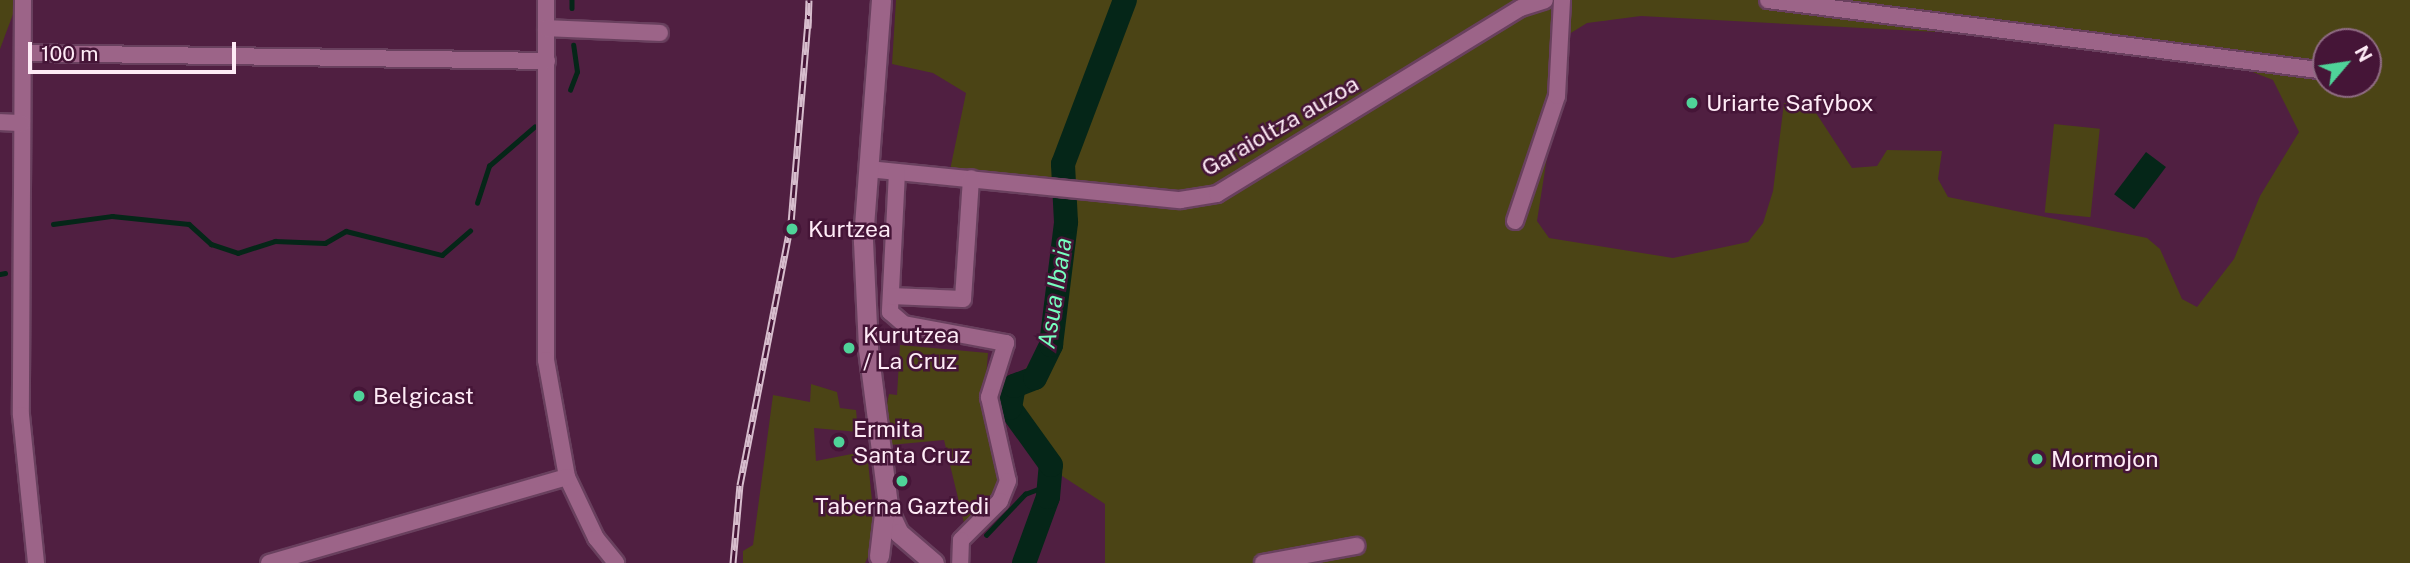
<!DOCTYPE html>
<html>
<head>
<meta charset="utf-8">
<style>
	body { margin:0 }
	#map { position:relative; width:2410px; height:563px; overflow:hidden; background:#501f41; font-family:"Public Sans",sans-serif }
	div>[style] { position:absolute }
	.green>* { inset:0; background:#4b4415; transform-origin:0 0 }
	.water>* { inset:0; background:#052618; transform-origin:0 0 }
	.stream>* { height:4.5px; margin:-2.25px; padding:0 2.25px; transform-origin:2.25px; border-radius:2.25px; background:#052618 }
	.river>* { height:24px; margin:-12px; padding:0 12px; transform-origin:12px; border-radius:12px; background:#052618 }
	.roads { filter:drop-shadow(2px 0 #69405e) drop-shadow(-2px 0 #69405e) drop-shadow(0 2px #69405e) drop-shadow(0 -2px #69405e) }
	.minor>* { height:16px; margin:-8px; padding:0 8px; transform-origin:8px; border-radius:8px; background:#9c6488 }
	.tertiary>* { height:19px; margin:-9.5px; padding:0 9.5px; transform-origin:9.5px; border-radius:9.5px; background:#9c6488 }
	.rail>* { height:7px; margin-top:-3.5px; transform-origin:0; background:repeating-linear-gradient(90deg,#451537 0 13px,#d7bdcd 0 26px); box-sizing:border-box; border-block:2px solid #d7bdcd }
	.dots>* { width:19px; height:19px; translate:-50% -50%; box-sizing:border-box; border:4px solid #451537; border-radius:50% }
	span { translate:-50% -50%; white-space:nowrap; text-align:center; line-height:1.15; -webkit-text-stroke:5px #451537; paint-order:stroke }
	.poi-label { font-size:23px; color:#feebf6 }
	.left { translate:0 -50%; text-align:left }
	.street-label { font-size:23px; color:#feebf6 }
	.water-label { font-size:24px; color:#77febf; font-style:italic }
	.north { position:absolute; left:2312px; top:28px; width:70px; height:70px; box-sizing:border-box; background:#451537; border:2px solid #8f6b83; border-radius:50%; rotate:61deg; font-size:19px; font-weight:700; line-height:28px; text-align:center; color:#feebf6 }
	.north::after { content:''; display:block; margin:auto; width:24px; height:32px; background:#4fd399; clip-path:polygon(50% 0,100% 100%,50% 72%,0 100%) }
	.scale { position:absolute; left:28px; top:42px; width:208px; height:32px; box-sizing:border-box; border:4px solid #feebf6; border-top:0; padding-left:9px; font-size:21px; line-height:24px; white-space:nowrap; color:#feebf6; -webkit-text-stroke:5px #451537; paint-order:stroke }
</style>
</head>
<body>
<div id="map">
	<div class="green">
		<div style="clip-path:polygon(0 0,15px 0,16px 6px,0 49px)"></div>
		<div style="clip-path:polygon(evenodd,896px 0,2410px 0,2410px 563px,1105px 563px,1105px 504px,1033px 457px,1014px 416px,1021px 373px,1046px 348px,1058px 319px,1060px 186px,950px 170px,966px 93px,933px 73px,892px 64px,896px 0,1641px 16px,2031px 37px,2207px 54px,2273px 80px,2299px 132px,2260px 196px,2234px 259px,2197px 307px,2182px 299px,2160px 249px,2147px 238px,1948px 197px,1938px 179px,1942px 151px,1887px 150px,1877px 166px,1852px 168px,1816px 113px,1803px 105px,1784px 103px,1773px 191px,1763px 223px,1748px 242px,1673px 258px,1549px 238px,1537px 221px,1566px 36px,1587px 23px,1641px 16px,896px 0,2326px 42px,2368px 42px,2368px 84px,2326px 84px,2326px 42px)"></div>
		<div style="left:2054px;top:124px;width:46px;height:89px;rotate:6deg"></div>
		<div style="clip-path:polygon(900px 345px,988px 353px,984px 403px,1003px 470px,995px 497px,965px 527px,944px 440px,890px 445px,887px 404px,889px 394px,897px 395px)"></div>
		<div style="clip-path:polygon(811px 384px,837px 392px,840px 408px,856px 410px,858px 432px,814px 428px,816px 461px,867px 451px,876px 541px,865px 563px,743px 563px,743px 551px,753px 545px,773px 395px,810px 402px)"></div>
	</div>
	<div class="water">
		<div style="left:2146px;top:152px;width:25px;height:53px;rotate:37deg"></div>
	</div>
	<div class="stream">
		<div style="left:572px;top:0;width:8px;rotate:90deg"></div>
		<div style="left:570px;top:90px;width:19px;rotate:-69deg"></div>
		<div style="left:577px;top:72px;width:27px;rotate:-98deg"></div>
		<div style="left:477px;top:203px;width:39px;rotate:-72deg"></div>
		<div style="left:489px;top:166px;width:60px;rotate:-40.9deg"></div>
		<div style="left:53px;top:224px;width:60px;rotate:-7.7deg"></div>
		<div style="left:112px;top:216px;width:77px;rotate:5.9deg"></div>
		<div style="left:189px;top:224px;width:30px;rotate:42deg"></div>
		<div style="left:211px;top:244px;width:28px;rotate:18deg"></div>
		<div style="left:238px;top:253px;width:39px;rotate:-18deg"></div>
		<div style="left:275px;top:241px;width:50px;rotate:2.3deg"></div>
		<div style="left:325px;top:243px;width:24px;rotate:-30deg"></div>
		<div style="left:346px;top:231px;width:99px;rotate:14deg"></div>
		<div style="left:442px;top:255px;width:37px;rotate:-41deg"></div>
		<div style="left:0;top:274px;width:5px;rotate:-11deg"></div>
		<div style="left:986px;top:535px;width:57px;rotate:-46.4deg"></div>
		<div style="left:1025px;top:494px;width:26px;rotate:-21deg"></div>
	</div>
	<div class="river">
		<div style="left:1024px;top:563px;width:70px;rotate:-70deg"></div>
		<div style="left:1048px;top:497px;width:32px;rotate:-85deg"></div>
		<div style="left:1051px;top:465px;width:70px;rotate:-125.7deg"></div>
		<div style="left:1010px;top:408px;width:22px;rotate:-80deg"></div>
		<div style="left:1014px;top:386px;width:22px;rotate:-21deg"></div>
		<div style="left:1035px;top:378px;width:37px;rotate:-64deg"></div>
		<div style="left:1051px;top:345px;width:124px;rotate:-83deg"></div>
		<div style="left:1066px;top:222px;width:58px;rotate:-93deg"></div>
		<div style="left:1063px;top:164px;width:175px;rotate:-69.3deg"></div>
	</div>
	<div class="roads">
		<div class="minor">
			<div style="left:23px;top:0;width:415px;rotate:90.3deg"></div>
			<div style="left:21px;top:415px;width:149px;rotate:84.2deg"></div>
			<div style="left:546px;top:0;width:360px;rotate:90deg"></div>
			<div style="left:546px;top:360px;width:119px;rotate:79.8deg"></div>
			<div style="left:567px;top:477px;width:68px;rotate:64.6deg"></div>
			<div style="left:596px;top:538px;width:32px;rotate:51deg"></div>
			<div style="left:1768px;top:0;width:554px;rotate:7.25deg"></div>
			<div style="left:546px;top:28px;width:114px;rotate:2.5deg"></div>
			<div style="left:23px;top:53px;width:524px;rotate:0.87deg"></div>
			<div style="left:0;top:122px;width:22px;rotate:3deg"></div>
			<div style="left:868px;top:169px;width:314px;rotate:5.7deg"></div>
			<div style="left:1180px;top:200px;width:37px;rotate:-9deg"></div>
			<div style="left:1217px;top:194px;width:356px;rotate:-31.5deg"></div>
			<div style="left:1521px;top:8px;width:25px;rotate:-18deg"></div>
			<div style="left:897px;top:172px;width:140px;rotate:92.9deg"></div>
			<div style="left:890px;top:312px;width:18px;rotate:41deg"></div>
			<div style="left:904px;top:324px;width:104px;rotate:10.6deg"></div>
			<div style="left:1006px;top:343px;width:57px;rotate:107.5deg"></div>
			<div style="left:989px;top:397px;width:86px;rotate:77.3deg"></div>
			<div style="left:1008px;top:481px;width:22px;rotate:112deg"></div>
			<div style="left:1000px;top:501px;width:55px;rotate:135deg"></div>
			<div style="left:961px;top:540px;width:23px;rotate:92deg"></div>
			<div style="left:1515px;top:221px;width:132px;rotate:-71.4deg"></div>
			<div style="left:1557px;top:96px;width:96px;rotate:-87deg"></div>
			<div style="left:891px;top:296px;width:72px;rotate:2.4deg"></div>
			<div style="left:963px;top:299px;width:121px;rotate:-86.2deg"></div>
			<div style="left:269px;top:563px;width:310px;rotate:-16.1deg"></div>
			<div style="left:1263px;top:563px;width:95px;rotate:-10.4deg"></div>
		</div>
		<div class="tertiary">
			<div style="left:881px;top:0;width:242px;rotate:94.3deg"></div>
			<div style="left:863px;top:241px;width:108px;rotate:87.3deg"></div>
			<div style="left:868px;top:349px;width:164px;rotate:82.7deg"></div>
			<div style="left:889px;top:512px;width:23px;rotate:65deg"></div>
			<div style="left:899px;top:533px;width:46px;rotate:40.6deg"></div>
			<div style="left:879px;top:556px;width:51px;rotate:-83.3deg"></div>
		</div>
	</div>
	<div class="rail">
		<div style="left:808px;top:28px;width:28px;rotate:-88deg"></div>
		<div style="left:733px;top:563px;width:78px;rotate:-84.9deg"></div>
		<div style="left:740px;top:485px;width:267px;rotate:-79deg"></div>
		<div style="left:791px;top:223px;width:205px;rotate:-85.2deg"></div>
	</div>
	<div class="dots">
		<div style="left:1692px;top:103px;background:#4fd399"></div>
		<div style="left:792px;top:229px;background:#4fd399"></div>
		<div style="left:849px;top:348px;background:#4fd399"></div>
		<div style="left:359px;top:396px;background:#4fd399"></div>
		<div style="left:839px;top:442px;background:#4fd399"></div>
		<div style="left:2037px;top:459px;background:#4fd399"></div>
		<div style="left:902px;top:481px;background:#4fd399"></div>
	</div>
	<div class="poi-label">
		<span class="left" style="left:1706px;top:103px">Uriarte Safybox</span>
		<span class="left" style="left:808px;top:229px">Kurtzea</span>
		<span class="left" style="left:863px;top:348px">Kurutzea<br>/ La Cruz</span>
		<span class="left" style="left:373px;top:396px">Belgicast</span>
		<span class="left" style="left:853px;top:442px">Ermita<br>Santa Cruz</span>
		<span class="left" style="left:2051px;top:459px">Mormojon</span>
		<span style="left:902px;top:506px">Taberna Gaztedi</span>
	</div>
	<div class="street-label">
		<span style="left:1280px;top:126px;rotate:-30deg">Garaioltza auzoa</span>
	</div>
	<div class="water-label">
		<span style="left:1055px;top:293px;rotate:-81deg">Asua Ibaia</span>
	</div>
	<div class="north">N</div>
	<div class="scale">100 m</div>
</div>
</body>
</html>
